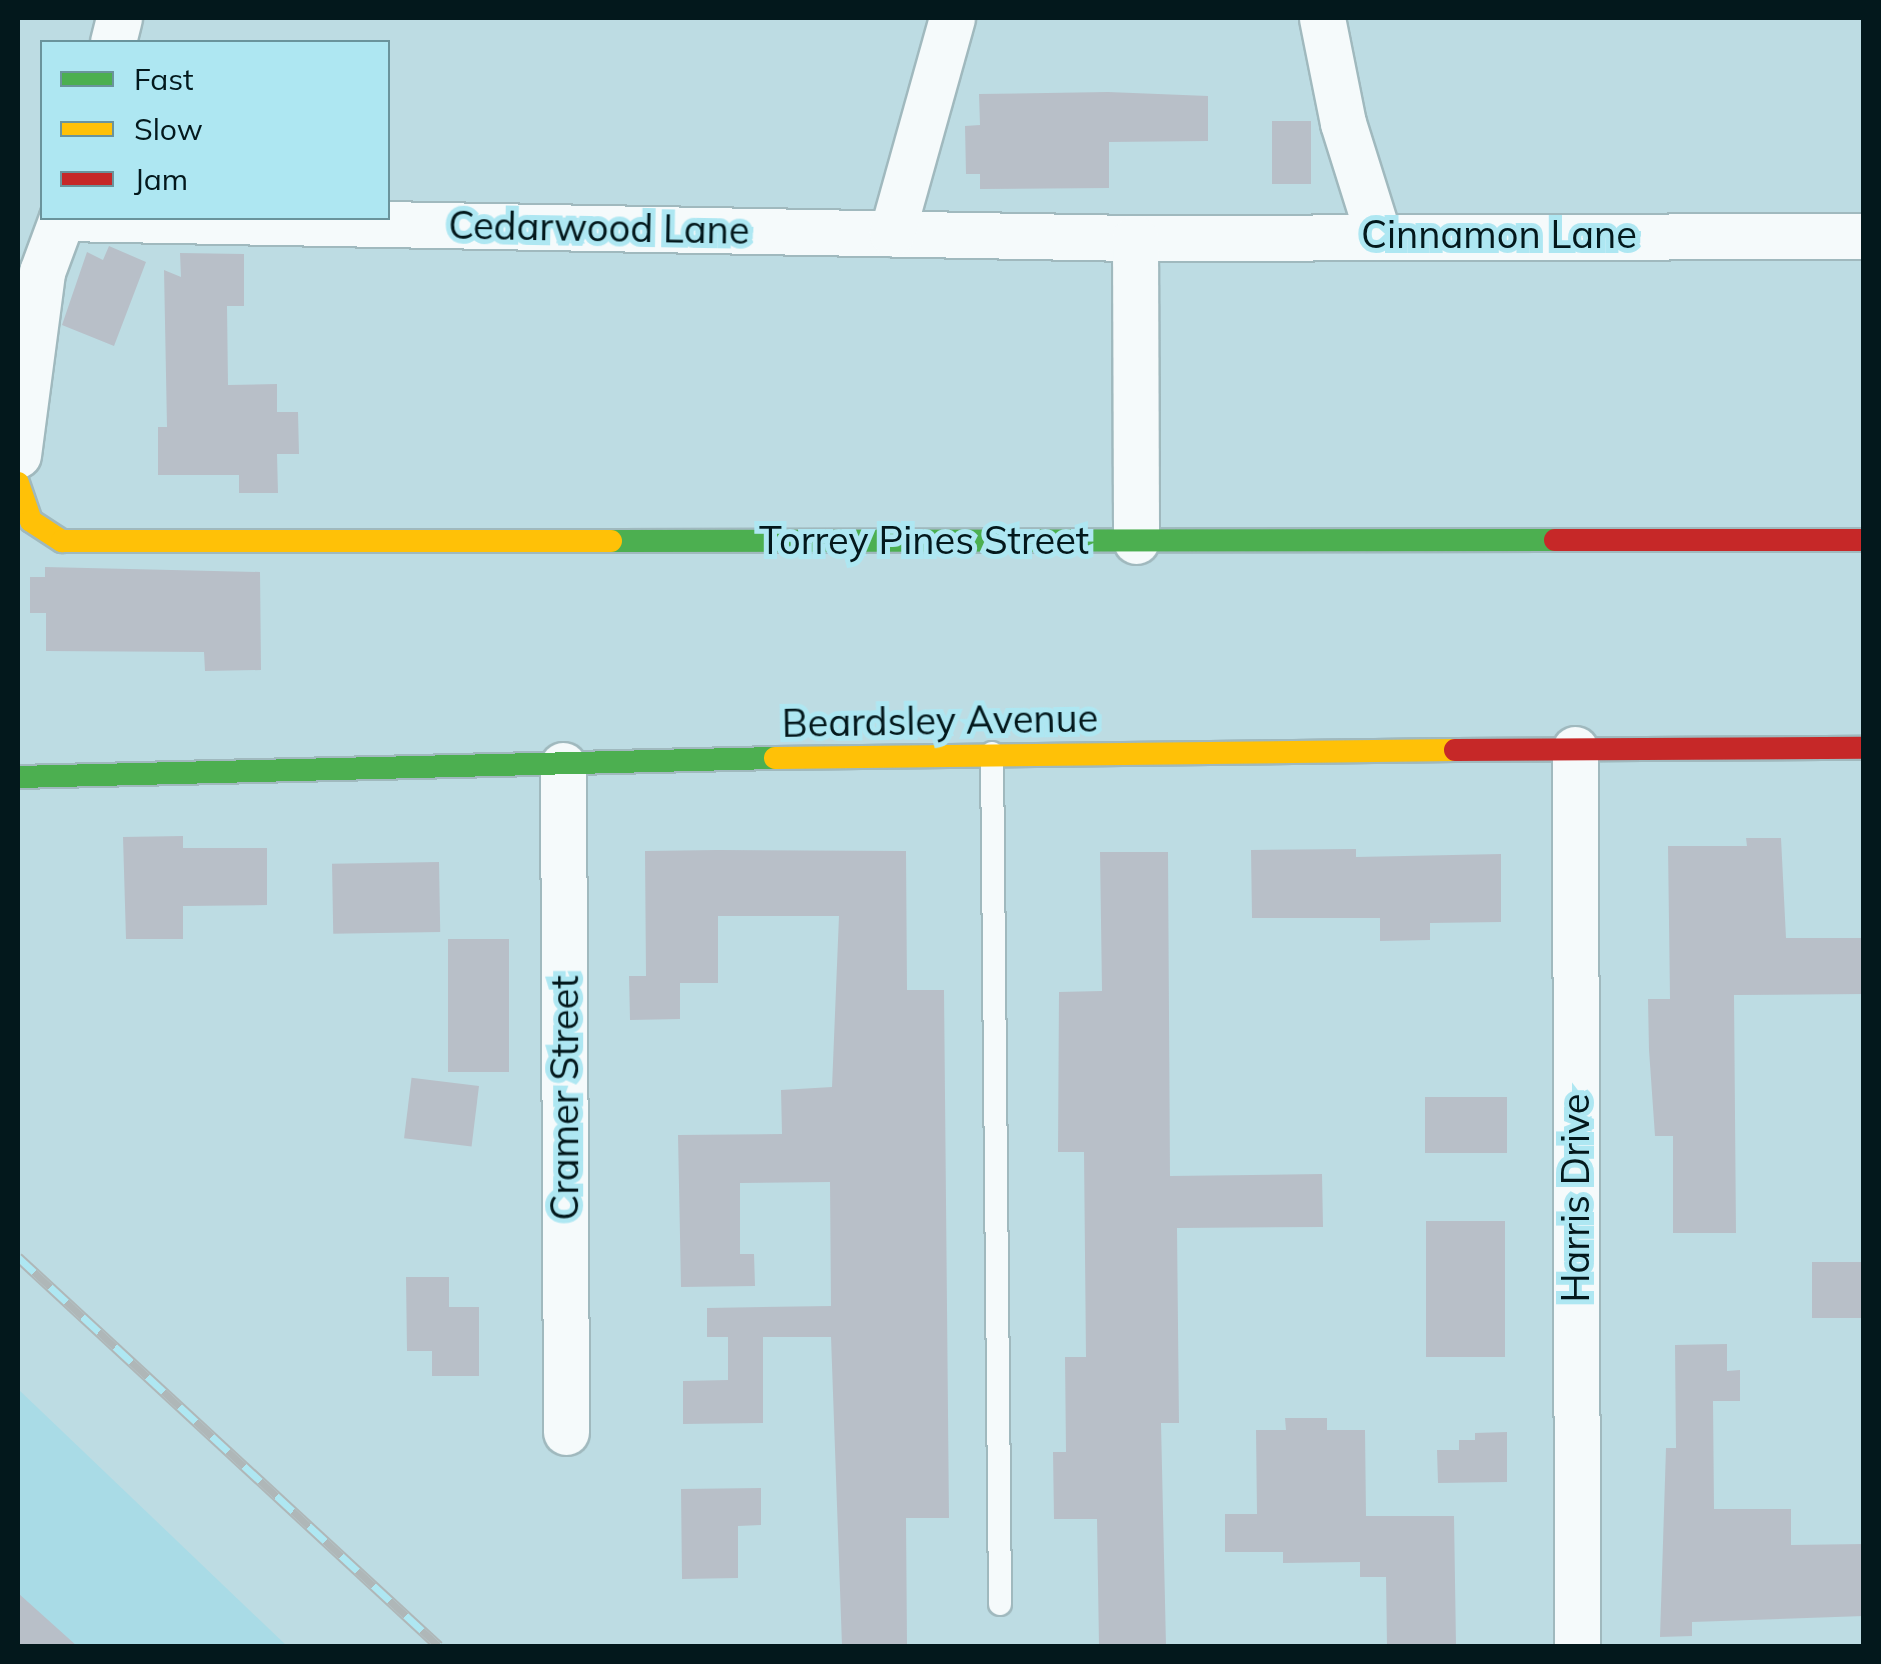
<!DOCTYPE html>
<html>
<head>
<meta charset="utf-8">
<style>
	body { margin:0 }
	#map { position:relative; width:1881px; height:1664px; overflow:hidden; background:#bddce3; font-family:Mulish,sans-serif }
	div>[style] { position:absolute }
	.built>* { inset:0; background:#a9dbe6 }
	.building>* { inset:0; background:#b8bfc8; transform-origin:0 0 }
	.roads { filter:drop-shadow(2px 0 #a0b9be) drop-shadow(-2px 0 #a0b9be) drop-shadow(0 2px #a0b9be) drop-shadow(0 -2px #a0b9be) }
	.lane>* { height:22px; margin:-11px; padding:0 11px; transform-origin:11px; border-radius:11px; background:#f5fafb }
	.street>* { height:45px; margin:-22.5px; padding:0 22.5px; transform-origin:22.5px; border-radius:22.5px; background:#f5fafb }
	.fast>* { height:22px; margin:-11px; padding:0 11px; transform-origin:11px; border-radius:11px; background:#4caf50 }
	.slow>* { height:22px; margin:-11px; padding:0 11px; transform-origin:11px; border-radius:11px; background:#ffc107 }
	.jam>* { height:22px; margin:-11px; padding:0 11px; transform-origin:11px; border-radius:11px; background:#c62828 }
	.rail>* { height:11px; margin-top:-5.5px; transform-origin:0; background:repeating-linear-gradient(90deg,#aee7f2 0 22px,#afb7b8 0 44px); box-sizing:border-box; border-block:2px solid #afb7b8 }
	span { translate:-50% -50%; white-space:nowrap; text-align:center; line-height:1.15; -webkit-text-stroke:10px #aee7f2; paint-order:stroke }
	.street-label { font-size:38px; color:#03181c }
	.frame { position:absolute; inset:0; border:20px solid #03181c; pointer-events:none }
	.legend { position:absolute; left:40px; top:40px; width:350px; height:180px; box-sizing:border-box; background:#aee7f2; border:2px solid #6a949c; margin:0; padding:12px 18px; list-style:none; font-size:30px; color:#03181c }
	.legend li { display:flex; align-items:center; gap:20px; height:50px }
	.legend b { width:50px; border:2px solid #6a949c }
</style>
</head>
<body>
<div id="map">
	<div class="built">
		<div style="clip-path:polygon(18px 1389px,287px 1646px,18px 1646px)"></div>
	</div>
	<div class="building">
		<div style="clip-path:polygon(1108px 92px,1208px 96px,1208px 141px,1109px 142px,1109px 188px,980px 189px,980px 174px,966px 174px,965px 126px,980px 125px,979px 94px)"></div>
		<div style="left:1272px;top:121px;width:39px;height:63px"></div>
		<div style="clip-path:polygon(109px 246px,146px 262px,114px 346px,62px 325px,87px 252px,103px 260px)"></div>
		<div style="clip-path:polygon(180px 253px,244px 254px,244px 306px,227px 306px,228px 385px,277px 384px,277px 412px,298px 412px,299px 454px,277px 454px,278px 493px,239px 493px,239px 475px,158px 475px,158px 427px,167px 427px,164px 270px,181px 277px)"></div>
		<div style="clip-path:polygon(45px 567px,260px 572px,261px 670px,205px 671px,204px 652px,46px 651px,46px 613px,30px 613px,30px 577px,45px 577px)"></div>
		<div style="clip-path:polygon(183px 836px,183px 848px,267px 848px,267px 905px,183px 906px,183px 939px,126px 939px,123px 837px)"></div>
		<div style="clip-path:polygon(1746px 838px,1781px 838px,1786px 938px,1864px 938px,1864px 994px,1734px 995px,1736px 1233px,1673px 1233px,1673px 1136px,1655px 1136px,1649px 1050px,1648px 999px,1670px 999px,1668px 846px,1747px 846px)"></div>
		<div style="clip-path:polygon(1356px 849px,1356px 857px,1501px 854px,1501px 922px,1430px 923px,1430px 940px,1380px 941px,1380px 918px,1252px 918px,1251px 850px)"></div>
		<div style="clip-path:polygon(717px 850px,906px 851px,907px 990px,944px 990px,949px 1518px,906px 1518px,907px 1646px,842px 1646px,831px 1337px,763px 1337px,763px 1423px,683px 1424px,683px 1381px,728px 1380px,728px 1337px,707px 1337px,707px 1308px,831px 1306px,830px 1182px,740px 1183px,740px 1254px,754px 1254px,755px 1286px,681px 1287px,678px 1135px,782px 1134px,781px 1090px,832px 1087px,839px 916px,718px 916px,718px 983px,680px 983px,680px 1019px,630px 1020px,629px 976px,646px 976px,645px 851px)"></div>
		<div style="clip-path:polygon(1100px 852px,1168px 852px,1170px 1176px,1322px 1174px,1323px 1227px,1177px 1228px,1179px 1423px,1161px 1423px,1166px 1646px,1099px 1646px,1097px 1519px,1054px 1519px,1053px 1452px,1066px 1452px,1065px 1357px,1086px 1357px,1084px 1152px,1058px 1152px,1059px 992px,1102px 991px)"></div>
		<div style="left:439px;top:862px;width:70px;height:107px;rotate:89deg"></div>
		<div style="left:448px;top:939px;width:61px;height:133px"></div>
		<div style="left:479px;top:1086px;width:61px;height:68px;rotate:97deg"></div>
		<div style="left:1507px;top:1097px;width:56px;height:82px;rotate:90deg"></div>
		<div style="left:1426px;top:1221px;width:79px;height:136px"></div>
		<div style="left:1864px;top:1262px;width:56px;height:52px;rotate:90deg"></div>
		<div style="clip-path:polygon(406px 1277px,449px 1277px,449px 1307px,479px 1307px,479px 1376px,432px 1376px,432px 1351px,407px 1351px)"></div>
		<div style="clip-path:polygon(1727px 1344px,1727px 1371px,1740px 1370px,1740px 1401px,1713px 1401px,1714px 1509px,1791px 1509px,1791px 1545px,1864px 1544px,1864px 1616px,1692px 1622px,1692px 1636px,1660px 1637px,1666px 1448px,1676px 1448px,1675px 1345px)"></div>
		<div style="clip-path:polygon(1285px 1418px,1327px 1418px,1327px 1430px,1365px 1430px,1366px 1516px,1454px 1516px,1456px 1646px,1387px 1646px,1386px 1577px,1360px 1577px,1360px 1562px,1283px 1563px,1283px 1552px,1225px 1552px,1225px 1514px,1257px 1514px,1256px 1430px,1286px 1430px)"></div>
		<div style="clip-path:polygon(1507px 1432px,1507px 1482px,1438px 1483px,1437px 1450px,1459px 1450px,1459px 1440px,1475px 1440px,1475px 1433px)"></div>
		<div style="clip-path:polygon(761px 1488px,761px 1525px,738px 1526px,738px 1578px,682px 1579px,681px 1489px)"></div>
		<div style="clip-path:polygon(18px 1593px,77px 1646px,18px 1646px)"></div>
	</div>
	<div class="roads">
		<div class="lane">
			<div style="left:992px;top:753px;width:851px;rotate:89.46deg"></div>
		</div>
		<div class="street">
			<div style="left:1322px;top:18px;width:107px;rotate:78.7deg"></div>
			<div style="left:1343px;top:123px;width:117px;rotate:72.6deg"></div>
			<div style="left:113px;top:42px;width:25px;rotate:-76deg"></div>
			<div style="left:62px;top:218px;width:1073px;rotate:1.07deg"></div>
			<div style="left:1135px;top:238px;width:729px;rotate:-0.16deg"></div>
			<div style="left:892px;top:233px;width:223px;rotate:-74.4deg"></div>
			<div style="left:1135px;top:238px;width:303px;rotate:89.8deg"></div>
			<div style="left:18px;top:455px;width:185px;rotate:-82.5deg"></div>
			<div style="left:42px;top:272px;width:58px;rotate:-69.7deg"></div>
			<div style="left:1575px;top:749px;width:897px;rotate:89.87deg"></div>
			<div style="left:563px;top:765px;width:667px;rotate:89.74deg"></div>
		</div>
		<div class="fast">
			<div style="left:611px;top:541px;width:944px;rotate:-0.06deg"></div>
			<div style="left:18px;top:777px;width:757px;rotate:-1.44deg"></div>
		</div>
		<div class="slow">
			<div style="left:18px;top:483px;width:40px;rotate:71.1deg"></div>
			<div style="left:31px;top:521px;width:37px;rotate:33deg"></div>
			<div style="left:62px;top:541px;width:549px"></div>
			<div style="left:775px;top:758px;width:680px;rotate:-0.67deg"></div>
		</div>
		<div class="jam">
			<div style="left:1555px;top:540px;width:309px"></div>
			<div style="left:1455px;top:750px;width:409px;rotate:-0.3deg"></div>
		</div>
	</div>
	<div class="rail">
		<div style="left:18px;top:1257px;width:573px;rotate:42.74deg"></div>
	</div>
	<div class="street-label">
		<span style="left:599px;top:228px;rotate:1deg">Cedarwood Lane</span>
		<span style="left:1499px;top:235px">Cinnamon Lane</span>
		<span style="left:924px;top:541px">Torrey Pines Street</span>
		<span style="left:940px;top:721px;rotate:-1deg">Beardsley Avenue</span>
		<span style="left:565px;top:1098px;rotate:-90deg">Cramer Street</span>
		<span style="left:1576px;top:1198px;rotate:-90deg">Harris Drive</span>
	</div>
	<div class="frame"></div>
	<ul class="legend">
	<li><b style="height:12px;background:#4caf50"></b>Fast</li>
	<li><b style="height:12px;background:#ffc107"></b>Slow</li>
	<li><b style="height:12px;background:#c62828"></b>Jam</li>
	</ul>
</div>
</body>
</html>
